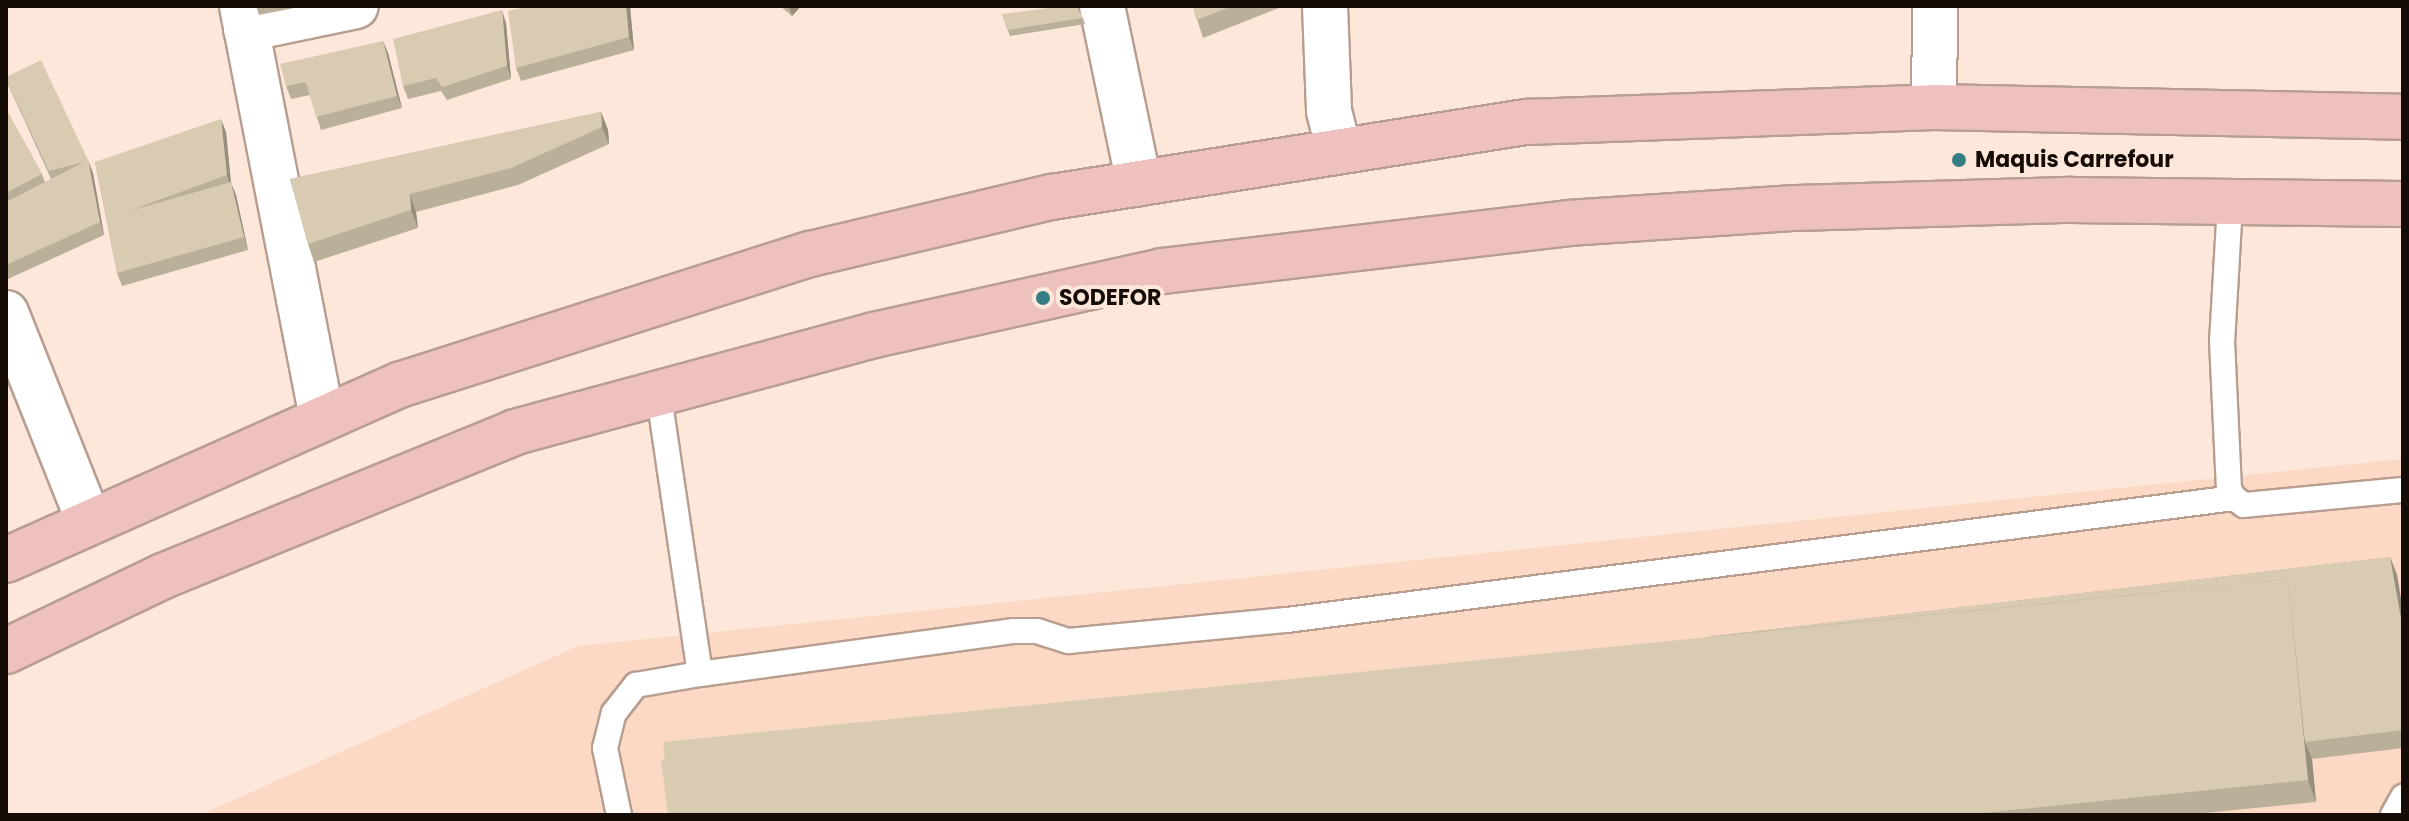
<!DOCTYPE html>
<html>
<head>
<meta charset="utf-8">
<style>
	body { margin:0 }
	#map { position:relative; width:2409px; height:821px; overflow:hidden; background:#fce7da; font-family:Poppins,sans-serif }
	div>[style] { position:absolute }
	.built>* { inset:0; background:#fbd9c5 }
	.roads { filter:drop-shadow(2px 0 #b79e90) drop-shadow(-2px 0 #b79e90) drop-shadow(0 2px #b79e90) drop-shadow(0 -2px #b79e90) }
	.service>* { height:24px; margin:-12px; padding:0 12px; transform-origin:12px; border-radius:12px; background:#fff }
	.minor>* { height:44px; margin:-22px; padding:0 22px; transform-origin:22px; border-radius:22px; background:#fff }
	.primary>* { height:44px; margin:-22px; padding:0 22px; transform-origin:22px; border-radius:22px; background:#eec1be }
	.wall>* { inset:0; background:#baaf99 }
	.shaded-wall>* { inset:0; background:#978e7d }
	.building>* { inset:0; background:#d8cbb2 }
	.dots>* { width:22px; height:22px; translate:-50% -50%; box-sizing:border-box; border:4px solid #fce7da; border-radius:50% }
	span { translate:-50% -50%; white-space:nowrap; text-align:center; line-height:1.15; -webkit-text-stroke:8px #fce7da; paint-order:stroke }
	.poi-label { font-size:22px; color:#150c07; font-weight:700 }
	.left { translate:0 -50%; text-align:left }
	.frame { position:absolute; inset:0; border:8px solid #150c07; pointer-events:none }
</style>
</head>
<body>
<div id="map">
	<div class="built">
		<div style="clip-path:polygon(2403px 459px,2403px 815px,200px 815px,578px 646px)"></div>
	</div>
	<div class="roads">
		<div class="service">
			<div style="left:2230px;top:204px;width:137px;rotate:93.3deg"></div>
			<div style="left:2222px;top:341px;width:148px;rotate:87.3deg"></div>
			<div style="left:2229px;top:489px;width:10px;rotate:61deg"></div>
			<div style="left:2234px;top:498px;width:12px;rotate:35deg"></div>
			<div style="left:2244px;top:505px;width:160px;rotate:-5.4deg"></div>
			<div style="left:700px;top:674px;width:317px;rotate:-7.8deg"></div>
			<div style="left:1014px;top:631px;width:23px"></div>
			<div style="left:1037px;top:631px;width:33px;rotate:18deg"></div>
			<div style="left:1068px;top:641px;width:220px;rotate:-5.5deg"></div>
			<div style="left:1287px;top:620px;width:955px;rotate:-7.34deg"></div>
			<div style="left:619px;top:815px;width:68px;rotate:-101.8deg"></div>
			<div style="left:605px;top:748px;width:36px;rotate:-76deg"></div>
			<div style="left:614px;top:713px;width:36px;rotate:-52deg"></div>
			<div style="left:636px;top:685px;width:65px;rotate:-9.8deg"></div>
			<div style="left:700px;top:674px;width:287px;rotate:-98.4deg"></div>
			<div style="left:2393px;top:815px;width:21px;rotate:-61deg"></div>
		</div>
		<div class="minor">
			<div style="left:242px;top:6px;width:419px;rotate:79deg"></div>
			<div style="left:1102px;top:6px;width:181px;rotate:78.2deg"></div>
			<div style="left:1325px;top:6px;width:105px;rotate:87.8deg"></div>
			<div style="left:1329px;top:111px;width:41px;rotate:76deg"></div>
			<div style="left:246px;top:29px;width:112px;rotate:-11.8deg"></div>
			<div style="left:1934px;top:107px;width:101px;rotate:-89.4deg"></div>
			<div style="left:6px;top:313px;width:225px;rotate:68.3deg"></div>
		</div>
		<div class="primary">
			<div style="left:6px;top:560px;width:433px;rotate:-24deg"></div>
			<div style="left:402px;top:384px;width:428px;rotate:-17.7deg"></div>
			<div style="left:810px;top:254px;width:249px;rotate:-13.3deg"></div>
			<div style="left:1052px;top:197px;width:482px;rotate:-9deg"></div>
			<div style="left:1528px;top:122px;width:406px;rotate:-2.1deg"></div>
			<div style="left:1934px;top:107px;width:469px;rotate:1.2deg"></div>
			<div style="left:6px;top:651px;width:174px;rotate:-25.5deg"></div>
			<div style="left:163px;top:576px;width:380px;rotate:-22.2deg"></div>
			<div style="left:515px;top:432px;width:372px;rotate:-15.1deg"></div>
			<div style="left:874px;top:335px;width:295px;rotate:-12.5deg"></div>
			<div style="left:1162px;top:271px;width:409px;rotate:-6.7deg"></div>
			<div style="left:1568px;top:223px;width:228px;rotate:-3.8deg"></div>
			<div style="left:1796px;top:208px;width:275px;rotate:-1.7deg"></div>
			<div style="left:2071px;top:200px;width:332px;rotate:0.7deg"></div>
		</div>
	</div>
	<div class="wall">
		<div style="clip-path:polygon(256px 6px,304px 6px,259px 15px)"></div>
		<div style="clip-path:polygon(532px 6px,630px 6px,634px 50px,521px 81px,516px 68px)"></div>
		<div style="clip-path:polygon(780px 6px,801px 6px,792px 16px)"></div>
		<div style="clip-path:polygon(1193px 6px,1279px 6px,1279px 8px,1203px 38px)"></div>
		<div style="clip-path:polygon(1002px 14px,1083px 18px,1085px 24px,1010px 36px)"></div>
		<div style="clip-path:polygon(506px 23px,511px 79px,447px 100px,441px 91px,408px 99px,403px 86px)"></div>
		<div style="clip-path:polygon(383px 41px,388px 53px,402px 108px,321px 130px,310px 95px,291px 99px,286px 86px)"></div>
		<div style="clip-path:polygon(6px 80px,93px 173px,104px 235px,8px 279px,6px 274px,6px 109px,42px 174px,45px 182px,51px 179px)"></div>
		<div style="clip-path:polygon(601px 112px,608px 130px,609px 144px,518px 185px,416px 212px,418px 228px,314px 262px,308px 244px,290px 179px)"></div>
		<div style="clip-path:polygon(226px 132px,231px 183px,236px 195px,248px 250px,122px 286px,117px 273px,95px 162px)"></div>
		<div style="clip-path:polygon(2390px 557px,2397px 575px,2403px 611px,2403px 748px,2312px 759px,2316px 802px,2184px 815px,668px 815px,1714px 636px)"></div>
	</div>
	<div class="shaded-wall">
		<div style="clip-path:polygon(626px 6px,630px 6px,634px 50px,629px 37px)"></div>
		<div style="clip-path:polygon(789px 6px,801px 6px,792px 16px)"></div>
		<div style="clip-path:polygon(502px 10px,506px 23px,511px 79px,507px 66px)"></div>
		<div style="clip-path:polygon(383px 41px,388px 53px,402px 108px,397px 96px)"></div>
		<div style="clip-path:polygon(601px 112px,608px 130px,609px 144px,602px 127px)"></div>
		<div style="clip-path:polygon(221px 119px,226px 132px,231px 183px,236px 195px,248px 250px,227px 175px)"></div>
		<div style="clip-path:polygon(88px 160px,93px 173px,104px 235px,100px 222px)"></div>
		<div style="clip-path:polygon(410px 194px,416px 212px,418px 228px,411px 210px)"></div>
		<div style="clip-path:polygon(2390px 557px,2397px 575px,2403px 611px,2403px 630px)"></div>
		<div style="clip-path:polygon(2288px 579px,2305px 742px,2312px 759px,2316px 802px,2308px 780px)"></div>
	</div>
	<div class="building">
		<div style="clip-path:polygon(532px 6px,626px 6px,629px 37px,516px 68px,508px 11px)"></div>
		<div style="clip-path:polygon(1065px 6px,1076px 6px,1083px 18px,1007px 30px,1002px 14px)"></div>
		<div style="clip-path:polygon(1193px 6px,1233px 6px,1196px 20px)"></div>
		<div style="clip-path:polygon(502px 10px,507px 66px,442px 87px,436px 78px,403px 86px,393px 39px)"></div>
		<div style="clip-path:polygon(383px 41px,397px 96px,316px 117px,306px 82px,286px 86px,280px 64px)"></div>
		<div style="clip-path:polygon(41px 60px,88px 160px,100px 222px,6px 265px,6px 202px,84px 162px,49px 171px,6px 79px,6px 77px)"></div>
		<div style="clip-path:polygon(6px 109px,42px 174px,6px 193px)"></div>
		<div style="clip-path:polygon(601px 112px,602px 127px,511px 168px,410px 194px,411px 210px,308px 244px,290px 179px)"></div>
		<div style="clip-path:polygon(221px 119px,227px 175px,129px 211px,231px 182px,244px 237px,117px 273px,95px 162px)"></div>
		<div style="clip-path:polygon(2390px 557px,2403px 630px,2403px 730px,2305px 742px,2288px 579px,1714px 636px)"></div>
		<div style="clip-path:polygon(2288px 579px,2308px 780px,1963px 815px,671px 815px,663px 742px)"></div>
		<div style="clip-path:polygon(665px 759px,671px 815px,668px 815px,661px 760px)"></div>
	</div>
	<div class="dots">
		<div style="left:1959px;top:160px;background:#347d84"></div>
		<div style="left:1043px;top:298px;background:#347d84"></div>
	</div>
	<div class="poi-label">
		<span class="left" style="left:1975px;top:160px">Maquis Carrefour</span>
		<span class="left" style="left:1059px;top:298px">SODEFOR</span>
	</div>
	<div class="frame"></div>
</div>
</body>
</html>
